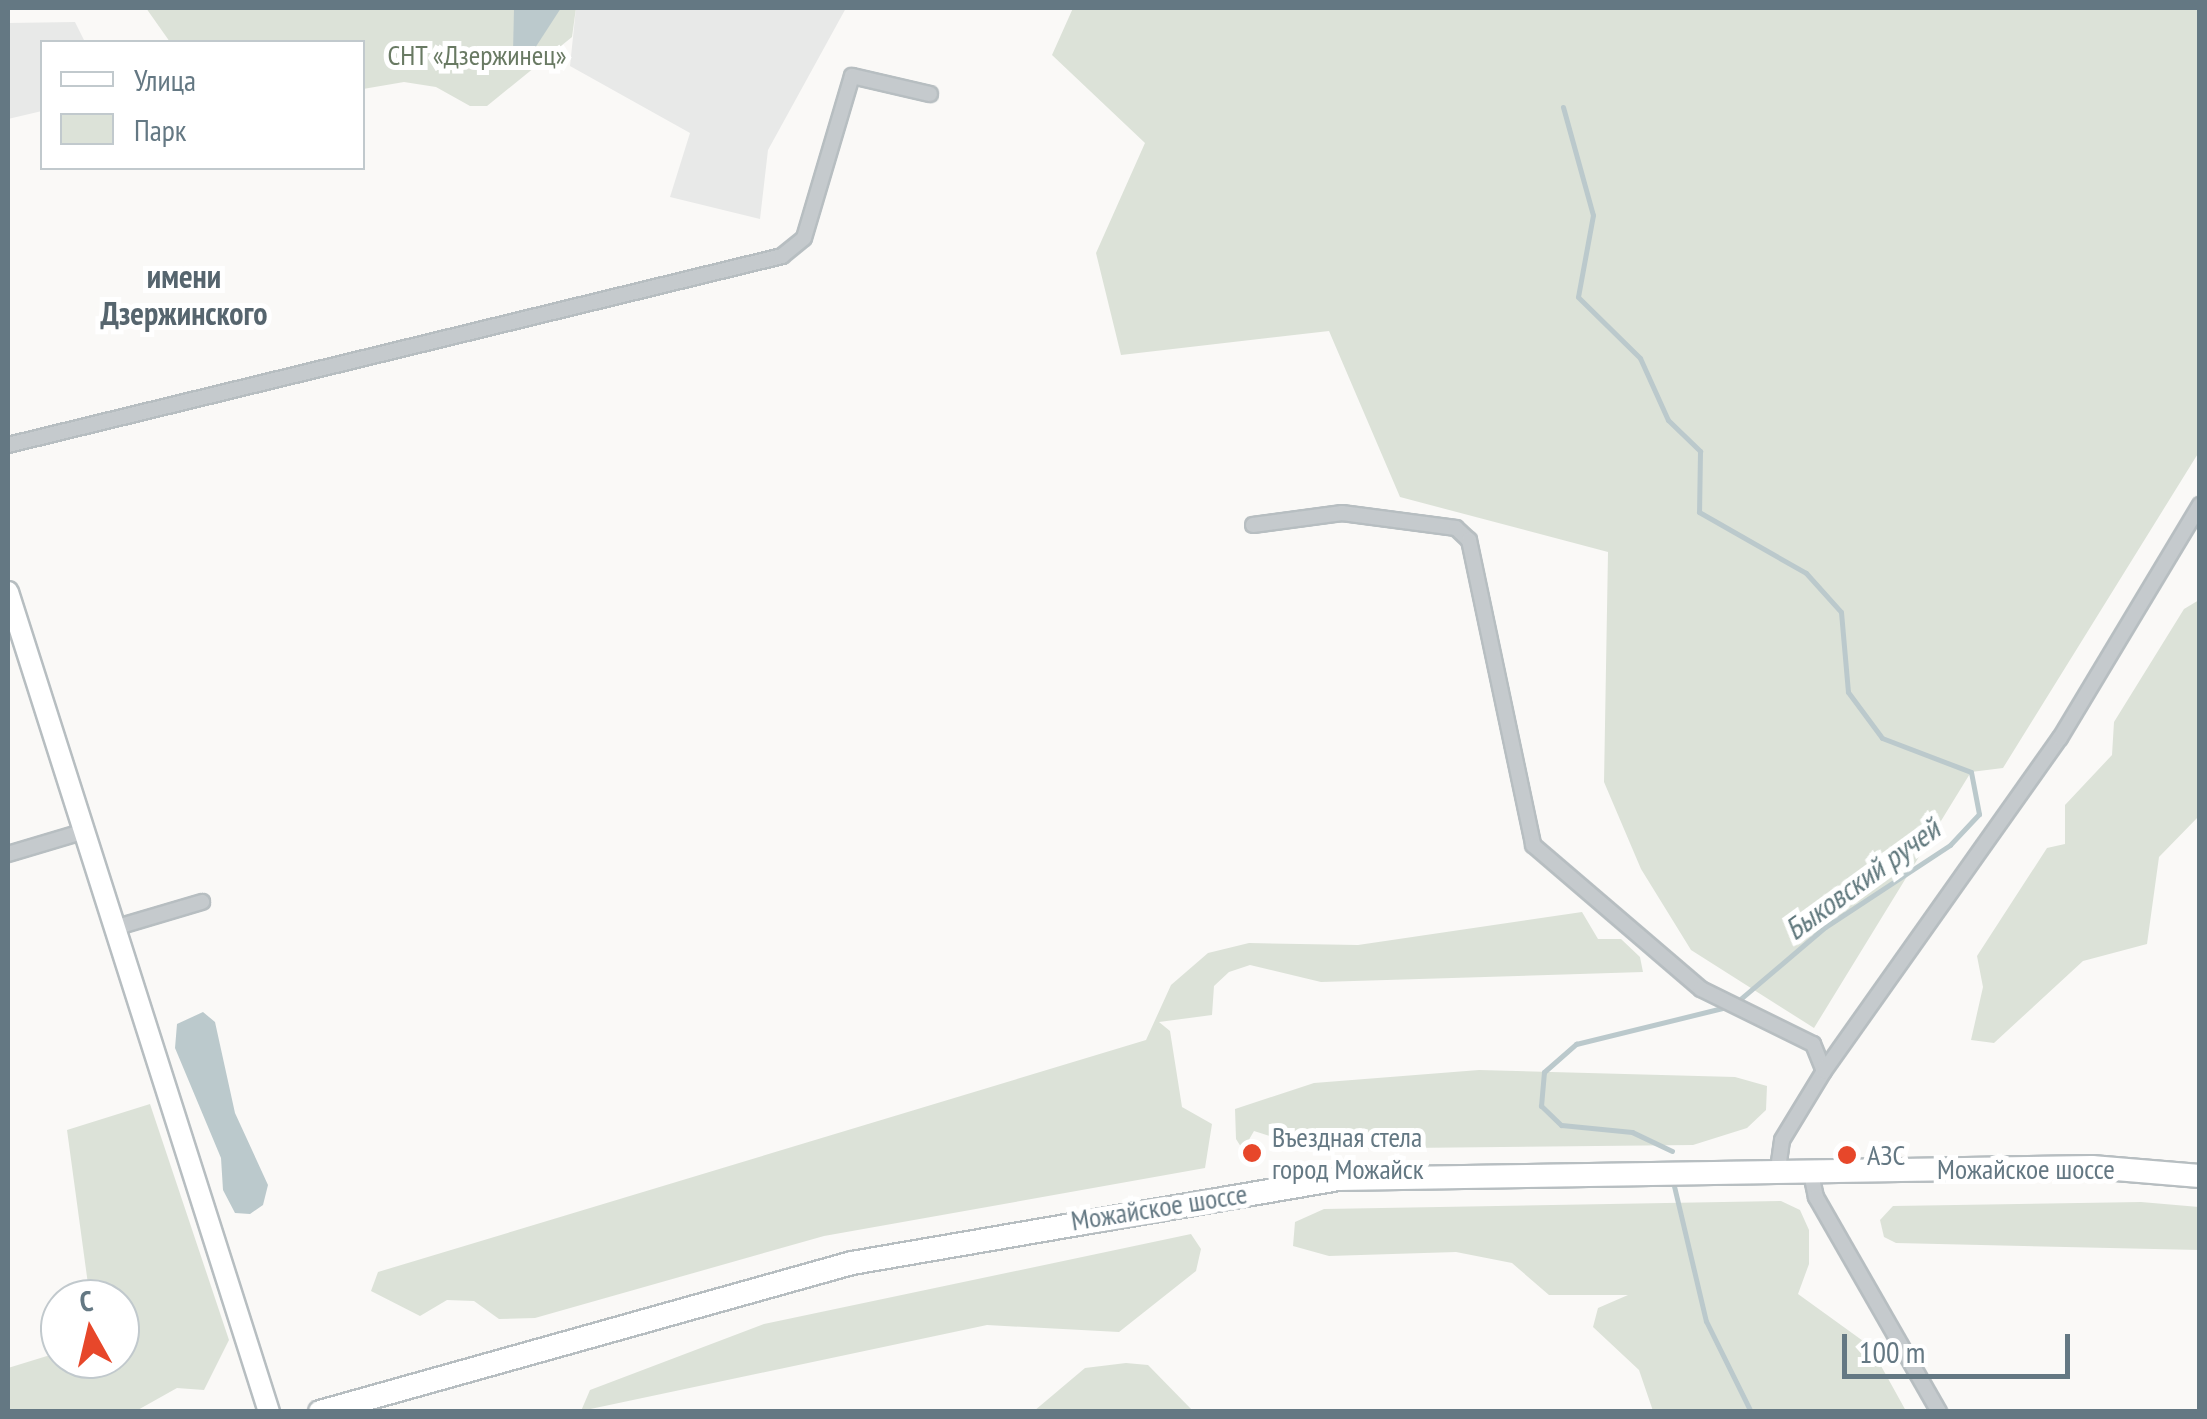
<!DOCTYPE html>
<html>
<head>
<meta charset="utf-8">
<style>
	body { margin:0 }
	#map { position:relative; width:2207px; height:1419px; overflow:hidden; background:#faf9f7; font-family:"PT Sans Narrow",sans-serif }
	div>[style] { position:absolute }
	.built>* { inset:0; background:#e8e9e8 }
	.green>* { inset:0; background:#dce2d8 }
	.water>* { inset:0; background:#bbc9cc }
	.stream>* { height:5px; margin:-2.5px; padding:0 2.5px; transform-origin:2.5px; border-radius:2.5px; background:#bbc9cc }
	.roads { filter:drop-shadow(2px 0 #b7bec1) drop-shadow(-2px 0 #b7bec1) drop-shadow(0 2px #b7bec1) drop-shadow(0 -2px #b7bec1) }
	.street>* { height:14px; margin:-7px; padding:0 7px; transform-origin:7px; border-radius:7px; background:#c5cacd }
	.secondary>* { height:20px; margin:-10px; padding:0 10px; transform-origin:10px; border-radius:10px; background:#fff }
	.primary>* { height:22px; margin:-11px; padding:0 11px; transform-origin:11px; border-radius:11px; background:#fff }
	.dots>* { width:28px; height:28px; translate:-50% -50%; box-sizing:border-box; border:5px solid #fff; border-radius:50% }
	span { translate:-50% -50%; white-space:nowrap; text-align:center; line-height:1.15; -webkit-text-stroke:10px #fff; paint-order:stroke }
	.park-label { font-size:28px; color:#697a63 }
	.poi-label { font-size:28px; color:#647883 }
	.left { translate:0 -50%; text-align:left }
	.street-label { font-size:28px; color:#647883 }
	.water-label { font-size:30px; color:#5f777c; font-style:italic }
	.quarter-label { font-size:32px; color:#56656e; font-weight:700 }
	.frame { position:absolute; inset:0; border:10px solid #647883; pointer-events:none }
	.legend { position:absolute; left:40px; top:40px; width:325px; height:130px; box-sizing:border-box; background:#fff; border:2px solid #c1c9cd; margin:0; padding:12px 18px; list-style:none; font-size:30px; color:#647883 }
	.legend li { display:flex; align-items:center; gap:20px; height:50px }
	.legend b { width:50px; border:2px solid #c1c9cd }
	.north { position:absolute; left:40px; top:1279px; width:100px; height:100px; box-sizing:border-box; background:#fff; border:2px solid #c1c9cd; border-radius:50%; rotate:352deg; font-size:28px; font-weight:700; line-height:40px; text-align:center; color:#647883 }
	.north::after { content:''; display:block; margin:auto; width:35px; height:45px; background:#e7472a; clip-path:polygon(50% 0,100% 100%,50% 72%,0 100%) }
	.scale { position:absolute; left:1842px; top:1334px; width:228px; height:45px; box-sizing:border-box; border:5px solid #647883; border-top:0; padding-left:12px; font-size:30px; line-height:35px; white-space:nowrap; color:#647883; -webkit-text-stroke:8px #fff; paint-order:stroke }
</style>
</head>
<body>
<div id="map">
	<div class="built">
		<div style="clip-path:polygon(576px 8px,846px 8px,768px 150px,760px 219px,670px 197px,690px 133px,570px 66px)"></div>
		<div style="clip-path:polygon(75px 22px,85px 42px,42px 42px,42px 111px,8px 119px,8px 23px)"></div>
	</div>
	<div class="green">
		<div style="clip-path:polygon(146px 8px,576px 8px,572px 37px,487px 106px,470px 106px,436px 87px,404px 82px,363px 89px,362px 42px,170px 42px)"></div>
		<div style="clip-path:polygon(1073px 8px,2199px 8px,2199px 452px,2003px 768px,1971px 772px,1814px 1028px,1691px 950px,1641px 869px,1604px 782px,1608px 552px,1400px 497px,1329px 331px,1121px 355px,1096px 253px,1145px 143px,1052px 55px)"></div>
		<div style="clip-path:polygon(2199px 600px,2199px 816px,2159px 857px,2147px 944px,2083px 961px,1994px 1043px,1971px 1040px,1983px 987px,1977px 956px,2047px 848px,2065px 844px,2065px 805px,2112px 755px,2114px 722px,2184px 609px)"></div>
		<div style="clip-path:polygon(1582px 912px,1598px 939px,1621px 939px,1640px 957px,1643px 972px,1321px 982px,1250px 965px,1229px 972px,1214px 986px,1212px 1015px,1159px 1022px,1170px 1031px,1182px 1107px,1212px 1124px,1205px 1168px,824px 1236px,535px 1318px,499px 1319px,474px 1301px,447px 1300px,420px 1316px,371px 1291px,378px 1272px,1146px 1040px,1171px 985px,1208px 953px,1249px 943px,1358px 945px)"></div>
		<div style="clip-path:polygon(1479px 1070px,1735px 1077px,1767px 1086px,1766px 1110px,1747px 1128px,1693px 1145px,1311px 1149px,1254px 1131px,1243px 1150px,1236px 1139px,1235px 1109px,1314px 1083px)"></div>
		<div style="clip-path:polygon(150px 1104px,229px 1340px,204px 1390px,177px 1388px,136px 1411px,8px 1411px,8px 1368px,60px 1352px,60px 1359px,120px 1359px,120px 1299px,90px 1299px,67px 1130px)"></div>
		<div style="clip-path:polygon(1781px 1201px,1800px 1210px,1809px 1230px,1809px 1264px,1798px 1294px,1870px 1346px,1906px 1411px,1653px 1411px,1639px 1370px,1593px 1327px,1598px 1308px,1628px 1295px,1549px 1295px,1512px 1263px,1456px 1252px,1329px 1256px,1293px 1246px,1295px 1222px,1324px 1209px)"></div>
		<div style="clip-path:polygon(2141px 1202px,2199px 1207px,2199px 1250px,1896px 1243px,1884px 1237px,1880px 1220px,1893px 1206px)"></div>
		<div style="clip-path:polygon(1191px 1234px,1201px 1249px,1196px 1271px,1119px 1332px,987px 1325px,581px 1411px,590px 1390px,764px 1324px)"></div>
		<div style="clip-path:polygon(1126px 1363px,1148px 1365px,1193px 1411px,1034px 1411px,1085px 1368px)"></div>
	</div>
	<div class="water">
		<div style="clip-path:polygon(514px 8px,561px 8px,524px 65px,513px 53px)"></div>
		<div style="clip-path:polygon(203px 1012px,215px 1022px,235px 1113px,268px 1185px,263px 1205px,250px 1214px,235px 1213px,223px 1190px,221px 1158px,175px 1048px,177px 1024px)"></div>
	</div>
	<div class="stream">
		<div style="left:1563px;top:107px;width:112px;rotate:74.5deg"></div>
		<div style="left:1593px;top:215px;width:83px;rotate:100.4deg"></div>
		<div style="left:1578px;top:297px;width:87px;rotate:44.5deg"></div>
		<div style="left:1640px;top:358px;width:68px;rotate:65.7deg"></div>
		<div style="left:1668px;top:420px;width:45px;rotate:44.1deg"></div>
		<div style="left:1700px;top:451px;width:61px;rotate:90.9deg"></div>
		<div style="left:1699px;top:512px;width:123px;rotate:29.7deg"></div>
		<div style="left:1806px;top:573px;width:52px;rotate:48.1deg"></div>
		<div style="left:1841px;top:612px;width:80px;rotate:85deg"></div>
		<div style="left:1848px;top:692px;width:57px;rotate:53.5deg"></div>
		<div style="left:1882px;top:738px;width:95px;rotate:20.9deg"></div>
		<div style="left:1971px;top:772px;width:43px;rotate:79.2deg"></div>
		<div style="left:1979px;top:814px;width:42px;rotate:133.1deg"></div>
		<div style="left:1950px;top:845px;width:149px;rotate:146.7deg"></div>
		<div style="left:1825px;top:927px;width:116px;rotate:139.6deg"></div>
		<div style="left:1672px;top:1151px;width:44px;rotate:-154.6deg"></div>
		<div style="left:1632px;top:1132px;width:71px;rotate:-174.4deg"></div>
		<div style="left:1561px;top:1125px;width:28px;rotate:-136deg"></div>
		<div style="left:1541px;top:1106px;width:34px;rotate:-85deg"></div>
		<div style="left:1544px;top:1072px;width:43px;rotate:-41.2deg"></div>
		<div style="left:1576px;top:1044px;width:155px;rotate:-13.8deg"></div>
		<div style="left:1674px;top:1186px;width:139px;rotate:76.7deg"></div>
		<div style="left:1706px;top:1321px;width:102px;rotate:63.7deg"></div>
	</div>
	<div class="roads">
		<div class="street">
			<div style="left:8px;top:445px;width:797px;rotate:-13.72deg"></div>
			<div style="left:782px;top:256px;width:28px;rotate:-39deg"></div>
			<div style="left:804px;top:238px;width:169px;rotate:-73.5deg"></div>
			<div style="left:852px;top:76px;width:80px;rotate:13deg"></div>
			<div style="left:1253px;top:525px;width:90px;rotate:-7.7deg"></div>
			<div style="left:1342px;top:513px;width:115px;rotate:7.5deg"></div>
			<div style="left:1456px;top:528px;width:18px;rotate:43deg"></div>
			<div style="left:1469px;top:540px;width:312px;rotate:78.1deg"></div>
			<div style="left:1533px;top:845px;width:221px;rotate:40.6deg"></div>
			<div style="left:1701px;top:989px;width:125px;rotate:26.2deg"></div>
			<div style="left:1813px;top:1044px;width:29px;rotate:68deg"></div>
			<div style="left:8px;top:854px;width:77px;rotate:-16.6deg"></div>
			<div style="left:114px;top:928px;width:92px;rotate:-16.5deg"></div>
			<div style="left:1778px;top:1169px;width:29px;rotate:-82deg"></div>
			<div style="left:1782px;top:1140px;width:81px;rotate:-58.7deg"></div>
			<div style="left:1824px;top:1071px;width:408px;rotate:-54.7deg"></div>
			<div style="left:2060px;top:738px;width:272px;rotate:-59deg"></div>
			<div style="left:1810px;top:1169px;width:29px;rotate:78deg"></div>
			<div style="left:1816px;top:1197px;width:248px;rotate:60.2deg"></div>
		</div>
		<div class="secondary">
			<div style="left:8px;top:592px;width:861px;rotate:72.34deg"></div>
		</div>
		<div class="primary">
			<div style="left:320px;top:1412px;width:552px;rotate:-15.65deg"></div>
			<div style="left:852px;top:1263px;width:494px;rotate:-9.8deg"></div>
			<div style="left:1339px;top:1179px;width:753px;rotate:-0.91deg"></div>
			<div style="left:2092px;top:1167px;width:108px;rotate:4.8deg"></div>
		</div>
	</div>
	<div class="dots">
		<div style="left:1252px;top:1153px;background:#e7472a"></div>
		<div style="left:1847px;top:1155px;background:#e7472a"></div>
	</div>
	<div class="park-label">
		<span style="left:477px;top:55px">СНТ «Дзержинец»</span>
	</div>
	<div class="poi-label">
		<span class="left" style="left:1272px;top:1153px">Въездная стела<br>город Можайск</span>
		<span class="left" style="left:1867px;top:1155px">АЗС</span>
	</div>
	<div class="street-label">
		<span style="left:2026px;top:1169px">Можайское шоссе</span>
		<span style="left:1159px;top:1207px;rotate:-9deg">Можайское шоссе</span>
	</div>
	<div class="water-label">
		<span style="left:1862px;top:879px;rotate:-36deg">Быковский ручей</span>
	</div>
	<div class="quarter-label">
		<span style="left:184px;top:295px">имени<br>Дзержинского</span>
	</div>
	<div class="frame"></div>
	<ul class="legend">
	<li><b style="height:12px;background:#fff"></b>Улица</li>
	<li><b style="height:28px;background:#dce2d8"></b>Парк</li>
	</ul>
	<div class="north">С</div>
	<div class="scale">100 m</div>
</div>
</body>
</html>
